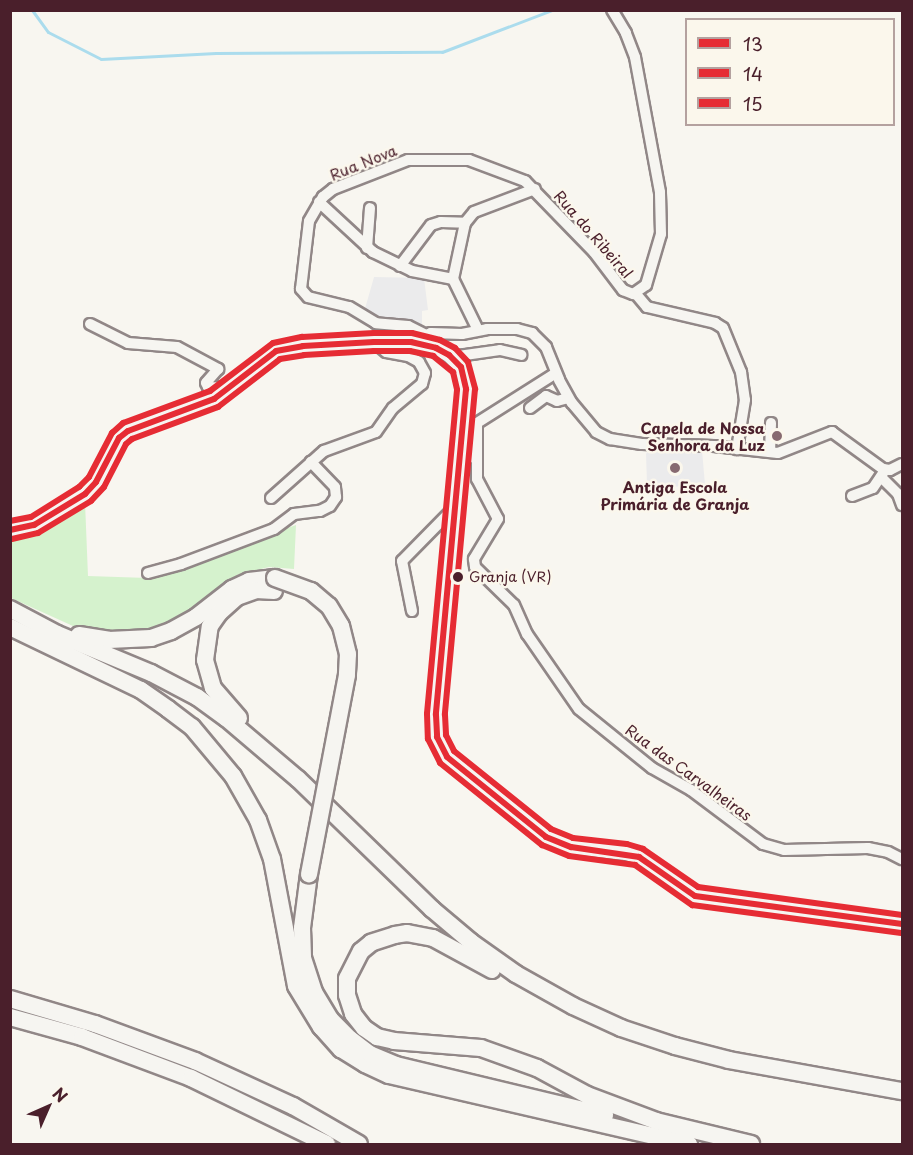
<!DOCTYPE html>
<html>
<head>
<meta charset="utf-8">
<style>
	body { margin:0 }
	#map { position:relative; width:913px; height:1155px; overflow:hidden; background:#f8f6f0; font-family:"Playpen Sans",sans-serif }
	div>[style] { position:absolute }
	.built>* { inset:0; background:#ebebec }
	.green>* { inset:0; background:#d5f2cd }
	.stream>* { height:3px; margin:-1.5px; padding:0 1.5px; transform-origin:1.5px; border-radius:1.5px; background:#abdced }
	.roads { filter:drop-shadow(2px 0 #918787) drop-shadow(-2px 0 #918787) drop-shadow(0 2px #918787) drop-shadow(0 -2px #918787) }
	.minor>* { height:10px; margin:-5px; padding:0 5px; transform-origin:5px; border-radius:5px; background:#f6f5f1 }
	.major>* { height:14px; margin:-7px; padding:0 7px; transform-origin:7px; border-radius:7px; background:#f6f5f1 }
	.highway>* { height:16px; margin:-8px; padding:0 8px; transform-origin:8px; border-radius:8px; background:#f6f5f1 }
	.bridges { filter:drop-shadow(2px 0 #918787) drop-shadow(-2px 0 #918787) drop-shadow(0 2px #918787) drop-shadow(0 -2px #918787) }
	.highway-bridge>* { height:16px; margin:-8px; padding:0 8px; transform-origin:8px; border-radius:8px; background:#f6f5f1 }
	.bus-1>* { height:6px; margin:-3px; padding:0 3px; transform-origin:3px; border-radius:3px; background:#e62c34 }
	.bus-2>* { height:6px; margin:-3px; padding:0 3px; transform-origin:3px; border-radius:3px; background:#e62c34 }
	.bus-3>* { height:6px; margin:-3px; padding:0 3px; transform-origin:3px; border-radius:3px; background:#e62c34 }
	.dots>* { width:16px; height:16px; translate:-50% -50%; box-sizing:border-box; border:3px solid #fbf7ec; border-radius:50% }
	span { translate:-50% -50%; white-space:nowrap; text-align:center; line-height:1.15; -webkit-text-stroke:5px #fbf7ec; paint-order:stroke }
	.bus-label { font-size:14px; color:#4a1f2b }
	.left { translate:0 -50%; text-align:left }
	.street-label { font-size:15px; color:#4a1f2b }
	.poi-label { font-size:15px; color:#4a1f2b; font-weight:700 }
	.right { translate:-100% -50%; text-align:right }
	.frame { position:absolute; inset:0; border:12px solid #4a1f2b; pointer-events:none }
	.legend { position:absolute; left:685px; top:18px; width:210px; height:108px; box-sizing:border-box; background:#fbf7ec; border:2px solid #b4a19f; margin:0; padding:8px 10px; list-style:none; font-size:18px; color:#4a1f2b }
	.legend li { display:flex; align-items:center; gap:12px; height:30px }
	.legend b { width:30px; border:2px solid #b4a19f }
	.north { position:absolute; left:18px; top:1077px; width:60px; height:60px; -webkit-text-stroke:4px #fbf7ec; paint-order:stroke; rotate:45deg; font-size:16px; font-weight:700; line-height:24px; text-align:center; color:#4a1f2b }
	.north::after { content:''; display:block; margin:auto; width:21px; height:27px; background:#4a1f2b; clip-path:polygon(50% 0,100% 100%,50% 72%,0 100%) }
</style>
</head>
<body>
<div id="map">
	<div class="built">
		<div style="clip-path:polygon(374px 277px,424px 278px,428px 310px,422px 311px,422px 328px,379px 321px,364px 312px)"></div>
		<div style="clip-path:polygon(649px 449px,702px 450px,705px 485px,650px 488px,647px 484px,646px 454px)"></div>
	</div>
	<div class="green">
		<div style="clip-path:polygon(85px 502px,88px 576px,148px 578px,296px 525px,294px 569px,269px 567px,237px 575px,177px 619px,143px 631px,119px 634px,73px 626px,11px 598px,11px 539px,32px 534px)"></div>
	</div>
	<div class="stream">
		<div style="left:32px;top:10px;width:27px;rotate:54deg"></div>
		<div style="left:48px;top:32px;width:59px;rotate:27deg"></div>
		<div style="left:101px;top:59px;width:115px;rotate:-3deg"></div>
		<div style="left:216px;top:53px;width:226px;rotate:-0.3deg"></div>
		<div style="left:442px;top:52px;width:118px;rotate:-20.9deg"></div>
	</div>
	<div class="roads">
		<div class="minor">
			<div style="left:319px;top:202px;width:74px;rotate:42.8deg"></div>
			<div style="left:373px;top:252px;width:43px;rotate:26deg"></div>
			<div style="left:412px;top:271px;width:42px;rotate:11deg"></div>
			<div style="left:367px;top:248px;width:40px;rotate:-85.7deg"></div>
			<div style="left:400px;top:266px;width:51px;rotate:-52.9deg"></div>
			<div style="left:431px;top:225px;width:10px;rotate:-17deg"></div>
			<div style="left:441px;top:222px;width:24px;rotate:2deg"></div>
			<div style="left:636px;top:294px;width:17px;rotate:50deg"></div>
			<div style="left:647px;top:307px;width:70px;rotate:13.2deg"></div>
			<div style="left:715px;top:323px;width:9px;rotate:32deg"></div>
			<div style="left:723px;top:328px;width:48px;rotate:67.8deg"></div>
			<div style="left:741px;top:372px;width:28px;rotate:82deg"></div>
			<div style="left:745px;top:400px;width:50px;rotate:99.3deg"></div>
			<div style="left:90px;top:324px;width:42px;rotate:26.6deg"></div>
			<div style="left:128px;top:343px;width:49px;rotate:4.7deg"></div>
			<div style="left:177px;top:347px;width:47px;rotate:28.2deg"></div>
			<div style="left:218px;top:369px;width:18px;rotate:131deg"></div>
			<div style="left:206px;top:383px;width:4px;rotate:63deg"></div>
			<div style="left:208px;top:387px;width:21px;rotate:3deg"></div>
			<div style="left:478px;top:330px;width:57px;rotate:-116.1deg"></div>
			<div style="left:453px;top:279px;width:57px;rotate:-77.9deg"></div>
			<div style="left:465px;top:223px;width:14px;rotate:-51deg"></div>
			<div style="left:474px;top:212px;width:65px;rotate:-20.7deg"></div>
			<div style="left:426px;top:335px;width:20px;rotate:-153deg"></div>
			<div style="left:408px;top:326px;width:32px;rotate:-175deg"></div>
			<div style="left:376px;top:323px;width:31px;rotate:-149deg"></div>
			<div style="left:349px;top:307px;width:42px;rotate:-166.3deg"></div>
			<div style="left:308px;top:297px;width:11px;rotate:-131deg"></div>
			<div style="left:301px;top:289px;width:68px;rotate:-83.3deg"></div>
			<div style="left:309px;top:221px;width:28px;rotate:-60deg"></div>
			<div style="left:323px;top:197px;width:13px;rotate:-39deg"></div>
			<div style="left:333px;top:189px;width:80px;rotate:-21.1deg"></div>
			<div style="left:408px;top:160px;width:61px"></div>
			<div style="left:469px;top:160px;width:60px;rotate:20.6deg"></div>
			<div style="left:525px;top:181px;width:99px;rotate:45.8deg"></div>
			<div style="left:594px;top:252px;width:48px;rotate:52.7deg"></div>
			<div style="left:623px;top:290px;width:11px;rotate:22deg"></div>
			<div style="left:633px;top:294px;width:16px;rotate:-35deg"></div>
			<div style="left:646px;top:285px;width:53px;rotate:-73.6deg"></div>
			<div style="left:661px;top:234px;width:42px;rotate:-91.4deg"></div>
			<div style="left:660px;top:192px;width:137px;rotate:-100.5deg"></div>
			<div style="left:635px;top:57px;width:26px;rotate:-111deg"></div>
			<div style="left:626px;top:33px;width:27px;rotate:-121deg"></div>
			<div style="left:421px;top:338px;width:11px;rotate:-27deg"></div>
			<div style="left:431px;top:333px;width:31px;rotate:2deg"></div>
			<div style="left:462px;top:334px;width:25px;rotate:-11deg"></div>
			<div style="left:487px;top:329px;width:30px"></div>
			<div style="left:517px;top:329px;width:16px;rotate:15deg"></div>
			<div style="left:532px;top:333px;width:20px;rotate:45deg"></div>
			<div style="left:546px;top:347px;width:35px;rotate:68deg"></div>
			<div style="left:559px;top:380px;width:26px;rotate:61deg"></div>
			<div style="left:572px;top:403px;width:38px;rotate:50deg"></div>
			<div style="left:596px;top:432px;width:16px;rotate:27deg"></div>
			<div style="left:610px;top:439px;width:32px;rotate:9deg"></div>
			<div style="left:642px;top:444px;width:72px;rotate:1.6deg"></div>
			<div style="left:714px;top:446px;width:64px;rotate:6.2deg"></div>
			<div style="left:778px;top:453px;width:58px;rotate:-21.3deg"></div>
			<div style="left:832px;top:432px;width:63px;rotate:36deg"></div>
			<div style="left:883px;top:469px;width:7px;rotate:8deg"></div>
			<div style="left:890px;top:470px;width:13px;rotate:-27deg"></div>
			<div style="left:451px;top:357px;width:49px;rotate:-8.1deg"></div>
			<div style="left:500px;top:350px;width:22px;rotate:13deg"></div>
			<div style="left:530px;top:408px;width:20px;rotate:-37deg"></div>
			<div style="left:546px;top:396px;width:12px;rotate:24deg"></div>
			<div style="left:557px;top:401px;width:11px;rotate:-15deg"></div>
			<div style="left:477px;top:423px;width:56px;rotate:90deg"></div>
			<div style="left:477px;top:479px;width:45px;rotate:62.3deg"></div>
			<div style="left:498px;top:519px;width:47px;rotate:121deg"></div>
			<div style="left:474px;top:559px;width:8px;rotate:83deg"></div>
			<div style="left:475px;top:567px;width:54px;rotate:44.3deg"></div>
			<div style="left:514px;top:605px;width:32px;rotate:66deg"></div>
			<div style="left:527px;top:634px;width:91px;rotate:55.3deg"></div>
			<div style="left:579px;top:709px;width:94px;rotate:38.9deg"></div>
			<div style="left:652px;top:768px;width:45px;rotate:29.4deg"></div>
			<div style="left:691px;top:790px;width:90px;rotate:36.9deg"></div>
			<div style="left:763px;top:844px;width:22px;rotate:16deg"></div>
			<div style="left:784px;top:850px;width:84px;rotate:-1.4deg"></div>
			<div style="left:868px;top:848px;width:20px;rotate:11deg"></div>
			<div style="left:888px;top:852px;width:16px;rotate:27deg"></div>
			<div style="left:770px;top:452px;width:29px;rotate:-88deg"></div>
			<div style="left:459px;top:470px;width:18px;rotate:-52deg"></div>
			<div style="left:470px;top:456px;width:27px;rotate:-84deg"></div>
			<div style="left:473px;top:429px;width:7px;rotate:-56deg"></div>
			<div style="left:477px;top:423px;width:93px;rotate:-32.3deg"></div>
			<div style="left:882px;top:478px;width:23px;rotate:45deg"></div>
			<div style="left:898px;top:494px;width:12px;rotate:70deg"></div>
			<div style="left:852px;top:496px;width:22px;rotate:-21deg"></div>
			<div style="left:873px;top:488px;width:22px;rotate:-56deg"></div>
			<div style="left:271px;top:498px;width:71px;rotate:-41.6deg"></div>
			<div style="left:324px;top:451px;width:55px;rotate:-20.1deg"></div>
			<div style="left:376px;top:432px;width:29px;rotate:-55deg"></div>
			<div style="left:393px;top:408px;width:38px;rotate:-40deg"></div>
			<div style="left:422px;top:384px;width:11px;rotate:-75deg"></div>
			<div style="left:425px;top:373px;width:13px;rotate:-119deg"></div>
			<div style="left:419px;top:362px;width:13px;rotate:-151deg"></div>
			<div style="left:408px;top:356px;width:22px;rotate:-170deg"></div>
			<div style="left:386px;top:352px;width:16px;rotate:-140deg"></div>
			<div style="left:148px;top:573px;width:34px;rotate:-15deg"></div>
			<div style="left:181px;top:564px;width:99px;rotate:-20.6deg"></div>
			<div style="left:274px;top:529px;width:25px;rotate:-37deg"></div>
			<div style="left:294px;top:514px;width:26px;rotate:-7deg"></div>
			<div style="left:320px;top:511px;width:11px;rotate:-27deg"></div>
			<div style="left:330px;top:506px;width:11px;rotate:-56deg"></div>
			<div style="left:336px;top:497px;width:10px;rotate:-96deg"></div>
			<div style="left:335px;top:487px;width:35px;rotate:-134deg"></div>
			<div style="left:412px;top:611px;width:51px;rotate:-101.3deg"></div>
			<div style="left:402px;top:561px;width:76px;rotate:-45.5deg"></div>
		</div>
		<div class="major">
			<div style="left:10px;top:530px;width:25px;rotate:-12deg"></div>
			<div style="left:34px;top:525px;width:60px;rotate:-31.3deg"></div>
			<div style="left:85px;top:494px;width:16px;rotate:-47deg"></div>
			<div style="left:96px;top:482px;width:50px;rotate:-62.4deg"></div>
			<div style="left:119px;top:438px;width:11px;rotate:-38deg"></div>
			<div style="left:128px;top:431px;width:92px;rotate:-20.4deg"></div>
			<div style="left:214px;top:399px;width:78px;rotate:-37.7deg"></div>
			<div style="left:276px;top:351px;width:27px;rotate:-10deg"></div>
			<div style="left:303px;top:346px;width:71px;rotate:-3.2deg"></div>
			<div style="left:374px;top:342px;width:37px"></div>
			<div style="left:411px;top:342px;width:26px;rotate:13deg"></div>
			<div style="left:436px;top:348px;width:15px;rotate:28deg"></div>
			<div style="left:449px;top:355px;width:17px;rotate:45deg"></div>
			<div style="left:461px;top:367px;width:23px;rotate:77deg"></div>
			<div style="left:466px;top:389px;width:327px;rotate:95.3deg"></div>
			<div style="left:436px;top:715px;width:22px;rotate:87deg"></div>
			<div style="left:437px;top:737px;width:22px;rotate:63deg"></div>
			<div style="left:447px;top:757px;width:127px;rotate:38.9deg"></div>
			<div style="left:546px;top:837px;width:27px;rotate:22deg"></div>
			<div style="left:571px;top:847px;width:55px;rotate:6.2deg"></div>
			<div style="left:626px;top:853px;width:14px;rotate:17deg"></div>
			<div style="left:639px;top:857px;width:68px;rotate:34.9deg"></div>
			<div style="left:695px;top:896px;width:209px;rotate:7.7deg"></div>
		</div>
		<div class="highway">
			<div style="left:10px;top:609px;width:53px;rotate:28deg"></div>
			<div style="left:57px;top:634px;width:102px;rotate:22.5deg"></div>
			<div style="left:151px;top:673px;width:52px;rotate:27.6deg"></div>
			<div style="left:197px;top:697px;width:36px;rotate:36deg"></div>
			<div style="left:226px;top:718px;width:94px;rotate:40.3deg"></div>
			<div style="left:298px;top:779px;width:187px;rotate:44.1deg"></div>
			<div style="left:432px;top:909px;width:51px;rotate:40.2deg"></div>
			<div style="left:471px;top:942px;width:55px;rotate:35.4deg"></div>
			<div style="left:516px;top:974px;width:65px;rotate:29.3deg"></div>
			<div style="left:573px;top:1006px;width:53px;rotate:24.6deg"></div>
			<div style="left:621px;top:1028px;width:57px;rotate:18.4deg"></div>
			<div style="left:675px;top:1046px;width:56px;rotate:14.5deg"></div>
			<div style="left:729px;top:1060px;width:176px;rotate:10.2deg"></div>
			<div style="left:10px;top:627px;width:145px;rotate:25.7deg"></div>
			<div style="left:141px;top:690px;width:33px;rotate:35deg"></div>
			<div style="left:168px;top:709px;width:30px;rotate:37deg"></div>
			<div style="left:192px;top:727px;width:64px;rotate:50.1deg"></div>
			<div style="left:233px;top:776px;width:51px;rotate:60.4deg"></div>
			<div style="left:258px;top:820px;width:41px;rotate:70.3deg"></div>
			<div style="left:272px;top:859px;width:129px;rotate:79.3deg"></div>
			<div style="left:296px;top:986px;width:48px;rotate:58.6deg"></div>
			<div style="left:321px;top:1027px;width:30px;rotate:48deg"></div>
			<div style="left:341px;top:1049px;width:28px;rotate:32deg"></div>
			<div style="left:365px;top:1064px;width:26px;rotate:25deg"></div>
			<div style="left:389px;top:1075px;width:308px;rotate:13deg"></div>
			<div style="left:79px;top:635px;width:30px;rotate:9deg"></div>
			<div style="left:109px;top:640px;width:42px;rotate:-2.7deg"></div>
			<div style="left:151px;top:638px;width:21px;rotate:-19deg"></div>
			<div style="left:171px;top:631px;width:29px;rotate:-29deg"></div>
			<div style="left:196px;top:617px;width:46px;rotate:-37.9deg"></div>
			<div style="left:232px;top:589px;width:19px;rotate:-25deg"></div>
			<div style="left:249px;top:581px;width:26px;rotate:-7deg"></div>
			<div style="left:239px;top:718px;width:40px;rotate:-131deg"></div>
			<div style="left:213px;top:688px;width:29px;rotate:-106deg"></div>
			<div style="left:205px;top:660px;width:34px;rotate:-82deg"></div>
			<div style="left:210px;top:626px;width:16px;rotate:-55deg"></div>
			<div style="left:219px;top:613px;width:24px;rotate:-42deg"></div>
			<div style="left:237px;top:597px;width:20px;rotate:-20deg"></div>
			<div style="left:256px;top:590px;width:18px;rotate:3deg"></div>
			<div style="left:309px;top:874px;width:54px;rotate:97.4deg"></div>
			<div style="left:302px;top:928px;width:30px;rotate:88deg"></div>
			<div style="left:303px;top:958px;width:36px;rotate:72deg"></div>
			<div style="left:314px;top:992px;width:31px;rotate:59deg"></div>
			<div style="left:330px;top:1019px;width:28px;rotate:45deg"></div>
			<div style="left:350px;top:1039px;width:25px;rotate:37deg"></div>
			<div style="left:370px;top:1054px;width:28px;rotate:23deg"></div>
			<div style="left:396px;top:1065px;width:215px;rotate:13.5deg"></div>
			<div style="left:492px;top:970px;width:67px;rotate:-151.5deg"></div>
			<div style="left:433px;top:938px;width:26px;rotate:-169deg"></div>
			<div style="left:407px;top:933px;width:12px;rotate:171deg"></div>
			<div style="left:395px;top:935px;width:25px;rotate:162deg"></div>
			<div style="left:371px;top:943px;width:13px;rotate:141deg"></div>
			<div style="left:361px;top:951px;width:31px;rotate:117deg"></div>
			<div style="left:347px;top:979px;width:16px;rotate:90deg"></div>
			<div style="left:347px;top:995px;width:20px;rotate:72deg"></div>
			<div style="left:353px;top:1014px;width:18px;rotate:52deg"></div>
			<div style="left:364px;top:1028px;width:16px;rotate:35deg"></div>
			<div style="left:377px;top:1037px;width:17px;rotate:13deg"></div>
			<div style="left:394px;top:1041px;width:87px;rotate:4.6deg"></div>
			<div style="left:481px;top:1048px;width:59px;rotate:19.7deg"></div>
			<div style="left:537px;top:1068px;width:57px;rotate:28.4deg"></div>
			<div style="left:587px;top:1095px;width:74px;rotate:20.6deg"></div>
			<div style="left:656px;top:1121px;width:98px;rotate:13.6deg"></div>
			<div style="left:10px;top:999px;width:89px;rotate:16.4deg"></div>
			<div style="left:95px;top:1024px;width:107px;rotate:20.3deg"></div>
			<div style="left:195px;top:1061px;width:108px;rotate:24.7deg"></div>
			<div style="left:293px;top:1106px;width:76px;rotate:29.9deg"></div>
			<div style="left:10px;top:1017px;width:75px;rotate:15.5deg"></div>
			<div style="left:82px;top:1037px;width:116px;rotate:20.6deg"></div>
			<div style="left:191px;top:1078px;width:151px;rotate:25.9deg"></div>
		</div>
	</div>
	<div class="bridges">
		<div class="highway-bridge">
			<div style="left:275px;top:578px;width:38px;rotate:20deg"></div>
			<div style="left:311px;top:591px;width:23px;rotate:40deg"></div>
			<div style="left:329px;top:606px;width:23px;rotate:59deg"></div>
			<div style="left:341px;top:626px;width:29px;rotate:76deg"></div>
			<div style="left:348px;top:654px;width:21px;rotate:93deg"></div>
			<div style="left:347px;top:675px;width:203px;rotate:100.8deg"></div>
		</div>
	</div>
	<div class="bus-1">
		<div style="left:10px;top:530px;width:25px;rotate:-12deg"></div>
		<div style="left:34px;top:525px;width:60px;rotate:-31.3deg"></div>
		<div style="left:85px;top:494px;width:16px;rotate:-47deg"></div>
		<div style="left:96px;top:482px;width:50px;rotate:-62.4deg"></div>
		<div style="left:119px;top:438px;width:11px;rotate:-38deg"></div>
		<div style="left:128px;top:431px;width:92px;rotate:-20.4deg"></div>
		<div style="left:214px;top:399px;width:78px;rotate:-37.7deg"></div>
		<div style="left:276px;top:351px;width:27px;rotate:-10deg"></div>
		<div style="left:303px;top:346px;width:71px;rotate:-3.2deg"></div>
		<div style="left:374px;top:342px;width:37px"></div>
		<div style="left:411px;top:342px;width:26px;rotate:13deg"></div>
		<div style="left:436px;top:348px;width:15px;rotate:28deg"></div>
		<div style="left:449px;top:355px;width:17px;rotate:45deg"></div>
		<div style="left:461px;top:367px;width:23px;rotate:77deg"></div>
		<div style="left:466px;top:389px;width:327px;rotate:95.3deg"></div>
		<div style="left:436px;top:715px;width:22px;rotate:87deg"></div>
		<div style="left:437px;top:737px;width:22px;rotate:63deg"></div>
		<div style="left:447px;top:757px;width:127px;rotate:38.9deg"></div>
		<div style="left:546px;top:837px;width:27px;rotate:22deg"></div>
		<div style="left:571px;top:847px;width:69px;rotate:8.4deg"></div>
		<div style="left:639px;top:857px;width:68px;rotate:34.9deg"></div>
		<div style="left:695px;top:896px;width:209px;rotate:7.7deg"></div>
	</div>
	<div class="bus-2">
		<div style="left:12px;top:539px;width:27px;rotate:-13deg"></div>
		<div style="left:38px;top:533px;width:62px;rotate:-31.1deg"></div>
		<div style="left:91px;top:501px;width:19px;rotate:-47deg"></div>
		<div style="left:104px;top:487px;width:48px;rotate:-62.9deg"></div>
		<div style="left:126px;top:444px;width:8px;rotate:-40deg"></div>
		<div style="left:132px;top:439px;width:92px;rotate:-20.4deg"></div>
		<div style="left:218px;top:407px;width:78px;rotate:-37.7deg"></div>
		<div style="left:280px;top:359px;width:24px;rotate:-9deg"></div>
		<div style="left:304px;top:355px;width:70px;rotate:-3.3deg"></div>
		<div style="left:374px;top:351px;width:36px"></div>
		<div style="left:410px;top:351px;width:24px;rotate:12deg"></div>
		<div style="left:433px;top:356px;width:26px;rotate:39deg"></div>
		<div style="left:453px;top:372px;width:18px;rotate:77deg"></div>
		<div style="left:457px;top:390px;width:325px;rotate:95.3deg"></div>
		<div style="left:427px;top:714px;width:25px;rotate:88deg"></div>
		<div style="left:428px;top:739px;width:27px;rotate:63deg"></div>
		<div style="left:440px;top:763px;width:131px;rotate:38.8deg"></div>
		<div style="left:542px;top:845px;width:29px;rotate:22deg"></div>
		<div style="left:569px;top:856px;width:67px;rotate:7.8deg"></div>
		<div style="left:635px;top:865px;width:70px;rotate:35.1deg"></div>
		<div style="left:692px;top:905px;width:211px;rotate:7.6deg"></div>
	</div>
	<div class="bus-3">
		<div style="left:10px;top:521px;width:21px;rotate:-11deg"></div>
		<div style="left:31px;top:517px;width:57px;rotate:-32deg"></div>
		<div style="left:79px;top:487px;width:14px;rotate:-45deg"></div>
		<div style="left:89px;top:477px;width:50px;rotate:-62.4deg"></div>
		<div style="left:112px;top:433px;width:15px;rotate:-42deg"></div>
		<div style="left:123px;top:423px;width:93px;rotate:-20.2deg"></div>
		<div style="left:210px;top:391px;width:79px;rotate:-37.3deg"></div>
		<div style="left:273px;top:343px;width:30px;rotate:-12deg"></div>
		<div style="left:302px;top:337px;width:72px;rotate:-3.2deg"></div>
		<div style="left:374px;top:333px;width:38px"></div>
		<div style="left:412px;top:333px;width:29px;rotate:14deg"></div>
		<div style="left:440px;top:340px;width:17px;rotate:28deg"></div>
		<div style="left:455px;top:348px;width:19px;rotate:47deg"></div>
		<div style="left:468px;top:362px;width:28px;rotate:75deg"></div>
		<div style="left:475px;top:389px;width:327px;rotate:95.3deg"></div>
		<div style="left:445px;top:715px;width:20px;rotate:87deg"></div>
		<div style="left:446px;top:735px;width:18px;rotate:63deg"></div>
		<div style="left:454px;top:751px;width:124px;rotate:38.8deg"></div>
		<div style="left:551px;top:829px;width:24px;rotate:22deg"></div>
		<div style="left:573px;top:838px;width:54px;rotate:6.3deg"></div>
		<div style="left:627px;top:844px;width:17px;rotate:17deg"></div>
		<div style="left:643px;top:849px;width:67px;rotate:34.6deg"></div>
		<div style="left:698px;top:887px;width:206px;rotate:7.8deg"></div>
	</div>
	<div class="dots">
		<div style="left:777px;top:436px;background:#876a70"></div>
		<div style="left:675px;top:468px;background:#876a70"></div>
		<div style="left:458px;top:577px;background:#4a1f2b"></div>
	</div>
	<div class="bus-label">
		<span class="left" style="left:469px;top:577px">Granja (VR)</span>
	</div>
	<div class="street-label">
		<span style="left:363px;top:162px;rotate:-22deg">Rua Nova</span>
		<span style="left:594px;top:234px;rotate:49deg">Rua do Ribeiral</span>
		<span style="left:689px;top:772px;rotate:36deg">Rua das Carvalheiras</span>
	</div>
	<div class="poi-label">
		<span class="right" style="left:765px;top:436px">Capela de Nossa<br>Senhora da Luz</span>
		<span style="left:675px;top:495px">Antiga Escola<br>Primária de Granja</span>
	</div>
	<div class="frame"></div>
	<ul class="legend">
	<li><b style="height:8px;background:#e62c34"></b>13</li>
	<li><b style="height:8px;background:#e62c34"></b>14</li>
	<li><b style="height:8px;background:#e62c34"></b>15</li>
	</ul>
	<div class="north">N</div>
</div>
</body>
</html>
